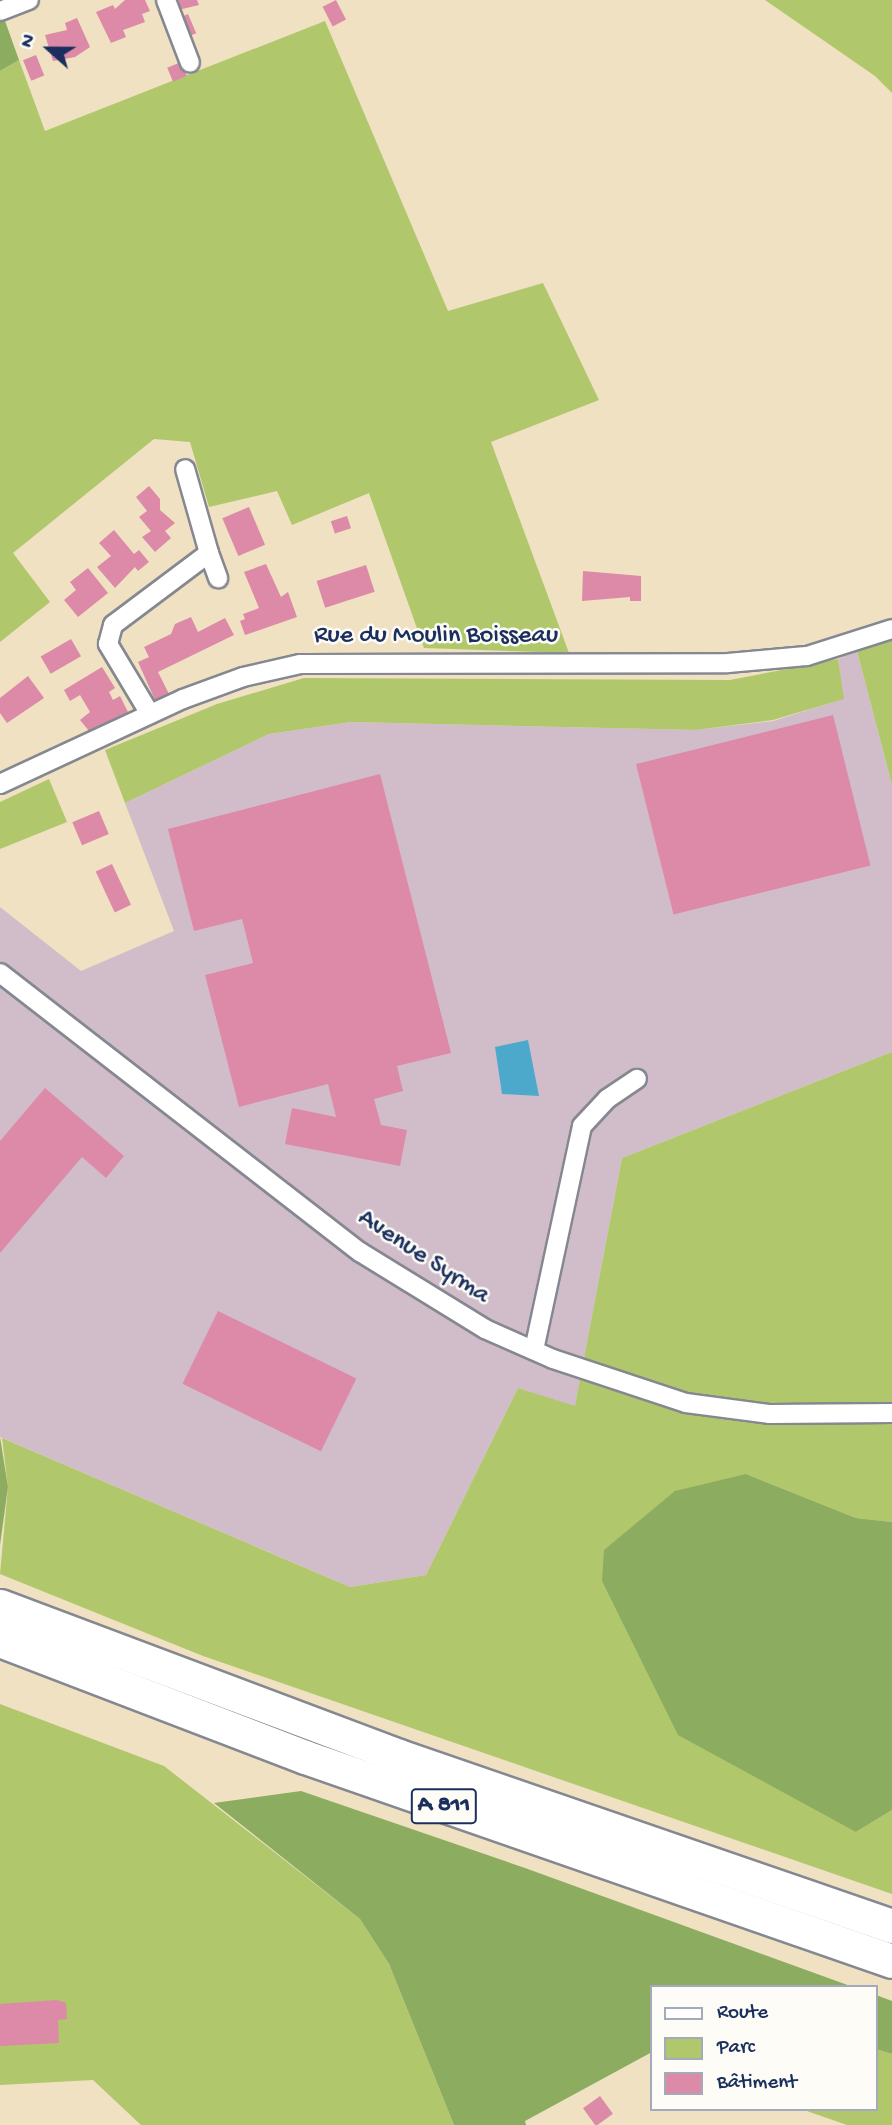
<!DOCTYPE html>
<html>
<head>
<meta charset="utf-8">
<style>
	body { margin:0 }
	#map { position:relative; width:892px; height:2125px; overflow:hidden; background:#efe1c2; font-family:"Gochi Hand",sans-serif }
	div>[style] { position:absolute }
	.industrial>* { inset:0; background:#d1bdca }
	.green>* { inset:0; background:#b1c76c }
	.forest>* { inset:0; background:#8cac60 }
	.water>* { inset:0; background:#4da9cb }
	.building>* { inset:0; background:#dd89a8; transform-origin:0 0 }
	.roads { filter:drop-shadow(2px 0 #858890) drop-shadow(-2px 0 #858890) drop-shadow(0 2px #858890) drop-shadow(0 -2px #858890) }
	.minor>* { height:18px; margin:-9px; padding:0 9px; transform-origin:9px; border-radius:9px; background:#fff }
	.motorway>* { height:33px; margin:-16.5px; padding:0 16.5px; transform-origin:16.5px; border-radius:16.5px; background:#fff }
	span { translate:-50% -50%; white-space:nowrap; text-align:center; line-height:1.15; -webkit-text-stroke:5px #fdfcf7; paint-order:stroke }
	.shield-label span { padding:2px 5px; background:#fdfcf7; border:2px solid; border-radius:5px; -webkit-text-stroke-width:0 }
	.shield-label { font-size:24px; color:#1b2f5e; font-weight:700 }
	.street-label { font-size:26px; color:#1b2f5e }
	.legend { position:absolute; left:650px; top:1985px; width:228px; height:126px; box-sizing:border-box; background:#fdfcf7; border:2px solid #a3aaba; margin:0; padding:9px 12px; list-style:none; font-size:21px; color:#1b2f5e }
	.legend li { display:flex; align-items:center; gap:14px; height:35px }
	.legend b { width:35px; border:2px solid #a3aaba }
	.north { position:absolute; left:14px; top:14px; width:70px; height:70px; -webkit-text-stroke:5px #fdfcf7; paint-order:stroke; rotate:291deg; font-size:19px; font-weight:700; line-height:28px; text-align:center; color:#1b2f5e }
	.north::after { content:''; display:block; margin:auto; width:24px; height:32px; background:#1b2f5e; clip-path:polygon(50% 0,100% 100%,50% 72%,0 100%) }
</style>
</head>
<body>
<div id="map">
	<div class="industrial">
		<div style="clip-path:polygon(857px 651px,892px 785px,892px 1052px,622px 1158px,575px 1407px,518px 1388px,426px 1575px,350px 1587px,0 1437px,0 907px,81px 971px,174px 931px,125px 803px,269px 734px,351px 722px,696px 730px,773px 721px,843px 699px,838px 659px)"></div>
	</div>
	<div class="green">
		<div style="clip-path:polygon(765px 0,892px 0,892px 93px,875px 76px)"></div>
		<div style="clip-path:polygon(325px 21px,448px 311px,543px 283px,599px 400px,491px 442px,569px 653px,424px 648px,369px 493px,292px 525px,277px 491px,209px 507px,190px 442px,154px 439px,13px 553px,50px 602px,0 642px,0 71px,19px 60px,45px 131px)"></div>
		<div style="clip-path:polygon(892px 637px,892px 785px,857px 651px)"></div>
		<div style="clip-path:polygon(838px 659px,844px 699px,773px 720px,696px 730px,351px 722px,269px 734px,125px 803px,105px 750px,217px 704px,304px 678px,730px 680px)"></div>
		<div style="clip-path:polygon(49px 779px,67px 822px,0 849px,0 802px)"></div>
		<div style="clip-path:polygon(892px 1052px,892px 1522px,856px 1518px,746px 1474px,856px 1832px,892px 1810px,892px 1894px,203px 1656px,0 1574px,8px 1487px,2px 1438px,350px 1587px,426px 1575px,518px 1388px,575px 1406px,622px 1158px)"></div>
		<div style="clip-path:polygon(0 1704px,164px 1766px,360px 1919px,389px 1964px,454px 2125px,141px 2125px,93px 2080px,0 2085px)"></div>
		<div style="clip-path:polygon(876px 2049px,892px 2054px,892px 2125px,847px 2125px,801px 2109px,876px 2109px)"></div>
	</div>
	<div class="forest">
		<div style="clip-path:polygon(0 7px,19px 60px,0 71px)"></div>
		<div style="clip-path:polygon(0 1437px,8px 1487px,0 1545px)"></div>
		<div style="clip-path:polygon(746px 1474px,856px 1518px,892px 1522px,892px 1810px,856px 1832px,678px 1735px,602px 1581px,604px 1550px,675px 1491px)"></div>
		<div style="clip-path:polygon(301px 1791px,525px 1868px,853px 1987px,652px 1987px,652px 2052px,525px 2121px,526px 2125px,454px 2125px,389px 1964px,360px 1919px,214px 1803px)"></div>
		<div style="clip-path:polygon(876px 1995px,892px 2001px,892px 2054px,876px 2049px)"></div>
	</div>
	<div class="water">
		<div style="clip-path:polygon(528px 1040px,539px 1096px,502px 1094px,495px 1047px)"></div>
	</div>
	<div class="building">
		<div style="clip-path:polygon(125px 0,145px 0,150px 11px,142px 14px,145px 22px,123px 30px,126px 37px,111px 43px,96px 12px,113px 5px,115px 9px)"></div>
		<div style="clip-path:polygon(170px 0,197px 0,199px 5px,174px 11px)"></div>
		<div style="left:336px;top:0;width:22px;height:15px;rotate:63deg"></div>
		<div style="left:188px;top:14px;width:21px;height:12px;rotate:67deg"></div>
		<div style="clip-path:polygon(77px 18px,90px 47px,75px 57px,53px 61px,45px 35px,67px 30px,65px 23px)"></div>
		<div style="left:36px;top:55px;width:22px;height:14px;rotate:68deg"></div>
		<div style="left:181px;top:62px;width:15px;height:15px;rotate:67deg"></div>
		<div style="clip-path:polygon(149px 486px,160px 499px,160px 510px,175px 523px,165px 531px,171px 538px,155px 552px,142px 537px,151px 531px,139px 517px,147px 511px,136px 497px)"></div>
		<div style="left:249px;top:507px;width:41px;height:29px;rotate:67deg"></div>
		<div style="left:347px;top:516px;width:13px;height:17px;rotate:72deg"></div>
		<div style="clip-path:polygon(114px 530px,134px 554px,139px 550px,149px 562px,138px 571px,135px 567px,115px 588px,97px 567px,111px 556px,99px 543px)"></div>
		<div style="clip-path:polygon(266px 564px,281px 597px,288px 592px,297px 617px,245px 635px,240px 621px,245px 619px,243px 614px,259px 608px,244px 572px)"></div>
		<div style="left:366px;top:565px;width:28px;height:52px;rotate:72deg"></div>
		<div style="clip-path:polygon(88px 568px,108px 593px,78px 617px,64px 600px,76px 590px,70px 582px)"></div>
		<div style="clip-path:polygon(583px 571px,641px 576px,641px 601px,630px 601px,630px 597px,582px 601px)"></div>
		<div style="clip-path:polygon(191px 617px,198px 632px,225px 618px,234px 635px,158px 672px,169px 694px,155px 700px,138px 662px,149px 657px,144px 647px,171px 634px,175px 624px)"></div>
		<div style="left:71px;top:639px;width:20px;height:35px;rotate:60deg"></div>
		<div style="clip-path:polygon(102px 667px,115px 688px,109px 692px,113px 700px,120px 696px,128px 712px,89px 731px,80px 720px,90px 712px,80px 695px,70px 701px,64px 690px)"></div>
		<div style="clip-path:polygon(28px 676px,44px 698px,7px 723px,0 713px,0 698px)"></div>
		<div style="left:833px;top:715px;width:155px;height:203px;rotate:76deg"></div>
		<div style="clip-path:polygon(380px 774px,451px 1053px,397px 1066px,403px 1091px,374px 1099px,381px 1125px,407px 1130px,400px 1166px,285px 1144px,292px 1108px,336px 1117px,328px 1084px,239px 1107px,205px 975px,253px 963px,242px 919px,194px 931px,168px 829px)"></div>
		<div style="left:99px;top:811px;width:25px;height:29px;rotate:67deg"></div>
		<div style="left:112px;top:864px;width:45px;height:18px;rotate:65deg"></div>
		<div style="clip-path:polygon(45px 1088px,124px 1156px,106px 1178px,82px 1157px,0 1253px,0 1141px)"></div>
		<div style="left:218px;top:1311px;width:154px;height:81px;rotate:26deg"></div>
		<div style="clip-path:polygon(57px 2000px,66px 2003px,67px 2019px,58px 2020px,59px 2043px,0 2046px,0 2004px)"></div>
		<div style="left:600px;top:2096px;width:22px;height:21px;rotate:54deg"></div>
	</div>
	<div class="roads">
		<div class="minor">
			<div style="left:166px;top:0;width:67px;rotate:69.1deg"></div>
			<div style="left:0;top:11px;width:31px;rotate:-21deg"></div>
			<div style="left:209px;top:553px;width:27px;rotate:70deg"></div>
			<div style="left:150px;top:714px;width:82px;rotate:-121deg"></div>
			<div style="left:108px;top:644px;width:20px;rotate:-75deg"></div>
			<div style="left:113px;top:625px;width:120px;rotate:-36.9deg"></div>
			<div style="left:209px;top:553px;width:87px;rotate:-105.9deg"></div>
			<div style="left:0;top:784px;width:202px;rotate:-24.9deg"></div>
			<div style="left:183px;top:699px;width:64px;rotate:-20.1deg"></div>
			<div style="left:243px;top:677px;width:58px;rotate:-12.8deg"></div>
			<div style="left:300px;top:664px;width:428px;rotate:-0.1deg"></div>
			<div style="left:728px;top:663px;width:79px;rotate:-5.1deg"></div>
			<div style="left:807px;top:656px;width:89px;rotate:-17.6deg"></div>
			<div style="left:0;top:973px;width:455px;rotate:37.8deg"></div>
			<div style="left:360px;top:1252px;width:147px;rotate:31.6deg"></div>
			<div style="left:485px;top:1329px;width:74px;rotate:23.8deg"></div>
			<div style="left:553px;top:1359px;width:140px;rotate:18.3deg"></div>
			<div style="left:686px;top:1403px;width:85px;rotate:7.5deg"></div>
			<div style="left:770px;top:1414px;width:122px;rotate:-0.5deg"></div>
			<div style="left:534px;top:1350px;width:229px;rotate:-77.9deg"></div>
			<div style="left:582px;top:1126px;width:37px;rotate:-47deg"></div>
			<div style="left:607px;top:1099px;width:36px;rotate:-34deg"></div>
		</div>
		<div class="motorway">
			<div style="left:0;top:1606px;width:426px;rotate:20.6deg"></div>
			<div style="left:399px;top:1756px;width:521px;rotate:19.03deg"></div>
			<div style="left:0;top:1640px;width:327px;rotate:21deg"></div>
			<div style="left:305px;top:1757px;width:621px;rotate:19.16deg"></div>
		</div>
	</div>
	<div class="shield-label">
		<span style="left:444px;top:1806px">A 811</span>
	</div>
	<div class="street-label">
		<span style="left:436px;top:637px">Rue du Moulin Boisseau</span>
		<span style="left:423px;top:1258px;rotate:33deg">Avenue Syrma</span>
	</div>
	<ul class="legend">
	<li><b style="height:9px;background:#fff"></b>Route</li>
	<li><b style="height:19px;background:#b1c76c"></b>Parc</li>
	<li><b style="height:19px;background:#dd89a8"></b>Bâtiment</li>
	</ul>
	<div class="north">N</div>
</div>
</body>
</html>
